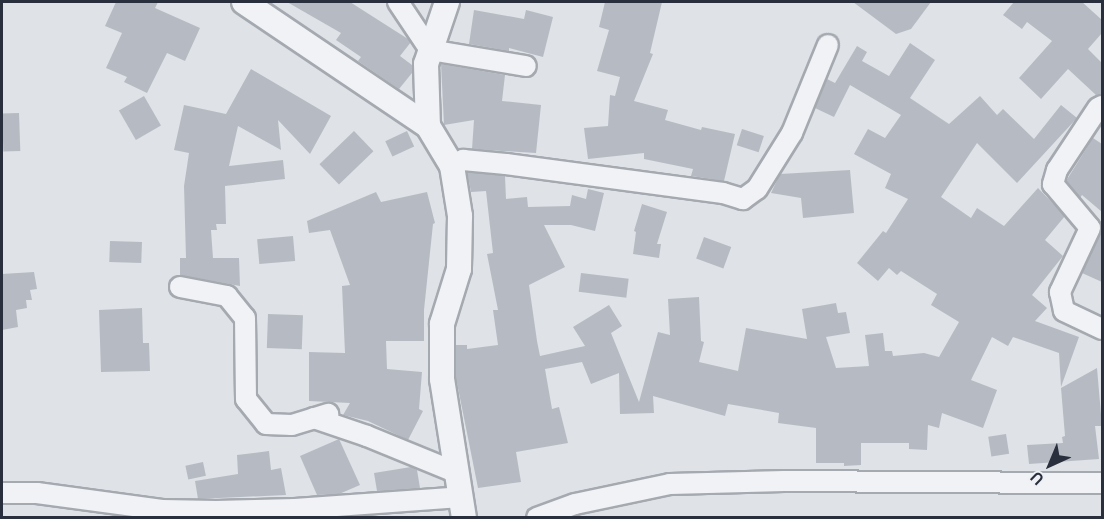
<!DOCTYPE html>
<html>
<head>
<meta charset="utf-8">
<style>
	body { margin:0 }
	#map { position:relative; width:1104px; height:519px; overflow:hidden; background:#dfe2e7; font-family:"Space Grotesk",sans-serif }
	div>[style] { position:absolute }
	.building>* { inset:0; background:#b6bbc3; transform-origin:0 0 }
	.roads { filter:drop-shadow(2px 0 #a5a9b0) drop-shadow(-2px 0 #a5a9b0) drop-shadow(0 2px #a5a9b0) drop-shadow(0 -2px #a5a9b0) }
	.minor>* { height:20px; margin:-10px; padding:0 10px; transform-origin:10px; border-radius:10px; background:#f1f2f6 }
	.tertiary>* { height:24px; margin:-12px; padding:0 12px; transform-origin:12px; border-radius:12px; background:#f1f2f6 }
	span { translate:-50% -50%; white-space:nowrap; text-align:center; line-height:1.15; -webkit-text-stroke:6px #eef0f5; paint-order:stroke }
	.frame { position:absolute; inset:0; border:3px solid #292f3c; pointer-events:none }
	.north { position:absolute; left:1020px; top:435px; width:60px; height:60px; -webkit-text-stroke:4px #eef0f5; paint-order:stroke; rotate:224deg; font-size:16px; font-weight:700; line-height:24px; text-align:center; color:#292f3c }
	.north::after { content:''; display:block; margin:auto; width:21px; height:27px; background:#292f3c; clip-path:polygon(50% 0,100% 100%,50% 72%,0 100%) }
</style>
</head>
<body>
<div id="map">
	<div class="building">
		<div style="clip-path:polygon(116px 2px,158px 2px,155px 8px,200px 28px,185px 61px,167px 53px,147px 93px,124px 82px,127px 77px,106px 68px,122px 33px,105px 26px)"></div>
		<div style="clip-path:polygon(287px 2px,350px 2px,408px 39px,411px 42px,400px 56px,412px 65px,412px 73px,399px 89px,358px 61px,361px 57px,336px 40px,341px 33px)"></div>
		<div style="clip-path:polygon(605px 2px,662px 2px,650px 53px,653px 54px,634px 101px,668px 110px,665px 120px,701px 130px,702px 127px,735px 134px,724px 181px,691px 176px,693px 169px,644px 159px,644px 153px,588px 159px,584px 128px,608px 126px,610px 95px,615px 96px,620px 77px,597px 71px,609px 30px,599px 27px)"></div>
		<div style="clip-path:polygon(853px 2px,931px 2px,911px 29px,896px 34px)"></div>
		<div style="clip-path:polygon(1014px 2px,1082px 2px,1102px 20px,1102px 33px,1088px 49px,1102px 63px,1102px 94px,1096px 95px,1068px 69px,1041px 99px,1019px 78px,1052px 41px,1027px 22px,1022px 29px,1003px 15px)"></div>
		<div style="clip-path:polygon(474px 10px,524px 19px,526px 10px,553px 17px,543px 57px,509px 48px,509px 51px,469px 44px)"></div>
		<div style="clip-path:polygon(910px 43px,935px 60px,910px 98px,949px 124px,980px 96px,997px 115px,1003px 109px,1034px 139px,1061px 105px,1077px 118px,1017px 183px,977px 143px,941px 197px,971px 218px,977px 208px,1004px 226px,1038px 188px,1065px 216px,1045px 240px,1063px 256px,1032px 295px,1047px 308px,1035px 321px,1079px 337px,1061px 387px,1059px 353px,1013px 337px,1008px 346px,992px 337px,971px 380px,997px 390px,983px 428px,942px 413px,939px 428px,928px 425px,927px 450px,909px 449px,909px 443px,861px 443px,861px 465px,844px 466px,844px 463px,816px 463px,816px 428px,778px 423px,779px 413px,728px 404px,725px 416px,653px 396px,654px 413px,620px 414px,619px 373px,591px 384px,582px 362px,545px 369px,552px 409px,559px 407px,568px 443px,516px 452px,521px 482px,478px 488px,456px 378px,456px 345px,467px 345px,467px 349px,498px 345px,493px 310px,498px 310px,487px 254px,493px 253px,486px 191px,471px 192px,467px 172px,505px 176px,506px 199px,527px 197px,528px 207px,570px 206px,572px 195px,586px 199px,588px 189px,604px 193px,595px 231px,571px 225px,544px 225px,565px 267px,529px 285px,537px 341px,540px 356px,585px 346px,573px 327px,609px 305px,622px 326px,611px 333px,639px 402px,658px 332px,670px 335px,668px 299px,699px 297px,701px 341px,704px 342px,699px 362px,738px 371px,746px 328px,807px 339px,802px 309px,836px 303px,838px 313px,846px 312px,850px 333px,826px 337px,836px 368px,869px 366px,865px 335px,883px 333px,885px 351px,892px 351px,893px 356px,924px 353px,939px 357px,959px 322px,931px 305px,937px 294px,901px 271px,897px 275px,889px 268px,878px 281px,857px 263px,883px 231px,886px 233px,908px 199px,885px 188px,891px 174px,854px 154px,868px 129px,885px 138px,901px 115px,850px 85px,834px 117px,815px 108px,827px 79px,835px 83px,857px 46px,867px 52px,862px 61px,889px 76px)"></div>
		<div style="clip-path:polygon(441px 64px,505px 75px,502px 101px,541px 105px,536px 153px,472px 149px,474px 120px,444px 125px)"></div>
		<div style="clip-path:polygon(251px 69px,331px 116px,310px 154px,278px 120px,281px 150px,238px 126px,229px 166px,283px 160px,285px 179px,225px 186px,226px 224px,216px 224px,217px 230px,211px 230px,213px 258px,239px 258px,240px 286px,180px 275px,180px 258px,186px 258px,184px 186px,189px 153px,174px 150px,184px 105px,226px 114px)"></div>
		<div style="left:144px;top:96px;width:34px;height:29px;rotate:60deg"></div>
		<div style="left:19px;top:113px;width:38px;height:17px;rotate:88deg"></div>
		<div style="left:742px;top:129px;width:23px;height:17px;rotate:18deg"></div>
		<div style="left:354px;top:131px;width:28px;height:48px;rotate:46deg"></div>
		<div style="left:407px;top:131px;width:17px;height:24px;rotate:65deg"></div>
		<div style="clip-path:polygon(1093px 138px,1102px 144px,1102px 212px,1082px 195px,1080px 198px,1066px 181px)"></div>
		<div style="clip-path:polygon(850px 170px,854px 213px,803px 218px,801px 198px,771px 193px,780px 174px)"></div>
		<div style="clip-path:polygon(376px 192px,381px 202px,427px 192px,435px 223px,433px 224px,424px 310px,424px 341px,386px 341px,387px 369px,422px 372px,419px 409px,423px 411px,408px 440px,368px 421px,343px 415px,350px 403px,309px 401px,309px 352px,345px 353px,342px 286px,350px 285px,330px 230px,309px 233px,307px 221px)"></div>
		<div style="clip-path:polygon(642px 204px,667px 212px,657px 244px,661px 244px,659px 258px,633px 254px,636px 232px,634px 231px)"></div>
		<div style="clip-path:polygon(1102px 216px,1102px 282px,1082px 273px,1101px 233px)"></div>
		<div style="left:293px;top:236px;width:25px;height:36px;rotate:85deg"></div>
		<div style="left:704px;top:237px;width:29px;height:23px;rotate:20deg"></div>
		<div style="left:110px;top:241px;width:32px;height:21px;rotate:2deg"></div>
		<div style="clip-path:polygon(34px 272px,37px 289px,30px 290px,32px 300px,26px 300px,27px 308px,16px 310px,18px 327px,2px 330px,2px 274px)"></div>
		<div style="left:581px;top:273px;width:48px;height:19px;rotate:7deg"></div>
		<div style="clip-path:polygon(142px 308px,143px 343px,149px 343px,150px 371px,101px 372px,99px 310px)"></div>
		<div style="left:268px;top:314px;width:35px;height:34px;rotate:2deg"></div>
		<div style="clip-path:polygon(1097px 368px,1102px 426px,1095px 426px,1099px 459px,1029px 464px,1027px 445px,1063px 443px,1062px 437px,1065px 436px,1061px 388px)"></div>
		<div style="left:1006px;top:434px;width:20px;height:18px;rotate:81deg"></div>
		<div style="clip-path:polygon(339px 439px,360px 485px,339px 494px,317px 495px,300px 456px)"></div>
		<div style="clip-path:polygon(269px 451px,271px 470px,281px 468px,286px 495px,198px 499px,195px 481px,238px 474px,237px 455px)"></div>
		<div style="left:203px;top:462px;width:14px;height:18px;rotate:78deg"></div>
		<div style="clip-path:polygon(411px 467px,417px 470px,420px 488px,377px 491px,374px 473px)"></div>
	</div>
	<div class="roads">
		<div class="minor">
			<div style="left:398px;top:2px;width:58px;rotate:56.3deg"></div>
			<div style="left:430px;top:50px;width:97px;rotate:9.5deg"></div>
			<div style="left:1102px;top:106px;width:4px;rotate:153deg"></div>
			<div style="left:1098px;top:108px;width:74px;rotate:123.5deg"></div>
			<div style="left:1057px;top:170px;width:15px;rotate:106deg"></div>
			<div style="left:1053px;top:184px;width:57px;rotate:49.9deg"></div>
			<div style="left:1090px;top:228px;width:71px;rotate:115.1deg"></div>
			<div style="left:1060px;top:292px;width:19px;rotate:78deg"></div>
			<div style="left:1064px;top:311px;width:42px;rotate:25.3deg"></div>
			<div style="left:452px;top:166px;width:13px;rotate:-29deg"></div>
			<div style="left:463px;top:160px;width:43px;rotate:5.3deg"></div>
			<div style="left:506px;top:164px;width:219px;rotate:7.6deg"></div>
			<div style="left:723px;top:193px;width:21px;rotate:17deg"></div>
			<div style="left:743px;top:199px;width:17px;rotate:-36deg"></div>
			<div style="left:757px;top:189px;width:66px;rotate:-58deg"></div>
			<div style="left:792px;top:133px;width:95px;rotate:-67.8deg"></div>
			<div style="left:180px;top:287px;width:48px;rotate:10.8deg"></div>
			<div style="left:227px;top:296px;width:28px;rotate:51deg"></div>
			<div style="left:245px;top:318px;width:81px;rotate:89.3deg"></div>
			<div style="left:246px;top:399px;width:32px;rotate:51deg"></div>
			<div style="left:266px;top:424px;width:26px;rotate:2deg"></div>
			<div style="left:292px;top:425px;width:38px;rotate:-17deg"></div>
			<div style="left:314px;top:418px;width:56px;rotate:18.8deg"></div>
			<div style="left:367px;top:436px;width:97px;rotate:22.3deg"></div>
			<div style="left:2px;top:493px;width:35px"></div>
			<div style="left:37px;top:493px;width:126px;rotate:7.7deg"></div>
			<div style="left:162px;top:510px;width:54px;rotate:1.1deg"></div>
			<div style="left:216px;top:511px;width:79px;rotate:-1.5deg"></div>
			<div style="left:295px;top:509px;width:166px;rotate:-4.1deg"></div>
			<div style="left:537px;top:518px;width:40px;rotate:-20.2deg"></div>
			<div style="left:575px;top:504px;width:97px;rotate:-11.9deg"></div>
			<div style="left:670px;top:484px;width:114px;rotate:-1.5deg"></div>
			<div style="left:784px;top:481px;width:318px;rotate:0.4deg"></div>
		</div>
		<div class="tertiary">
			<div style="left:244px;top:2px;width:222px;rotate:34deg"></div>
			<div style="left:447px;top:2px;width:65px;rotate:108.7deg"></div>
			<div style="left:426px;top:64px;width:62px;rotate:88.2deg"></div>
			<div style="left:428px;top:126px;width:47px;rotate:59deg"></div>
			<div style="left:452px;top:166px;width:51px;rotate:80.9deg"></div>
			<div style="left:460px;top:216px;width:53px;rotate:91.1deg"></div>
			<div style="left:459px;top:269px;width:58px;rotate:107.2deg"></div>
			<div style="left:442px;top:324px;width:55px;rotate:90deg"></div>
			<div style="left:442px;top:379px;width:141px;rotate:81deg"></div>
		</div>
	</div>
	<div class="frame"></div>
	<div class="north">U</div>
</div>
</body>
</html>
